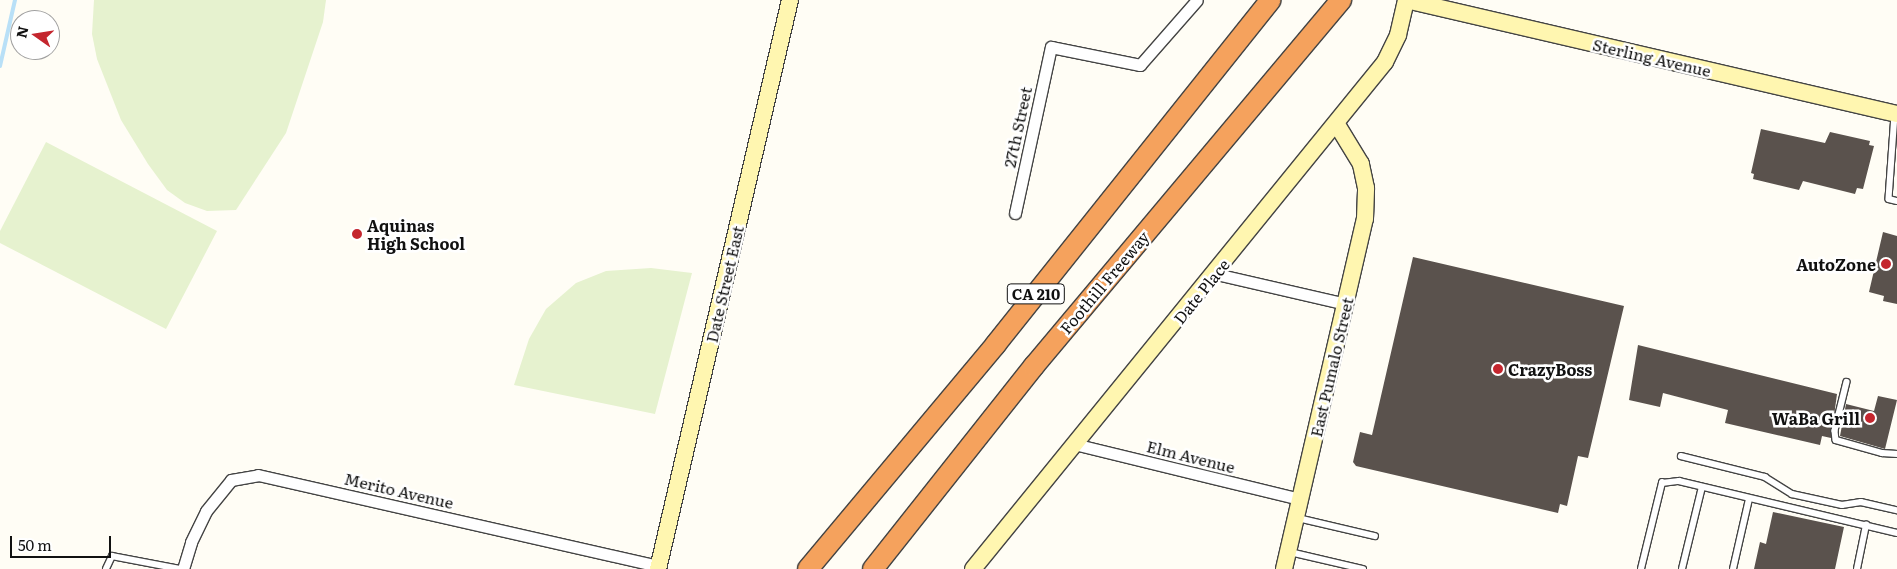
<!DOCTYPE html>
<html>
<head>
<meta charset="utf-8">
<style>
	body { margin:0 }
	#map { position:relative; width:1897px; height:569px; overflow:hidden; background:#fffdf5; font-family:Literata,serif }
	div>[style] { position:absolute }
	.pitch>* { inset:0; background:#e6f2cf }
	.stream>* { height:4px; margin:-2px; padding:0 2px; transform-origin:2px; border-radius:2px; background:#b9e0f7 }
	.building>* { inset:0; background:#5a524d }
	.roads { filter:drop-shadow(1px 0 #444) drop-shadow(-1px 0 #444) drop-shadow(0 1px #444) drop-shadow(0 -1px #444) }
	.lane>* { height:5.5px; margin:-2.75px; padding:0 2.75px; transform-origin:2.75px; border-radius:2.75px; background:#fff }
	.street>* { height:11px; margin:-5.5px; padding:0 5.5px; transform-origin:5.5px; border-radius:5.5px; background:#fff }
	.secondary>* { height:16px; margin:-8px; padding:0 8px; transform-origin:8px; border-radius:8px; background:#fff6b0 }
	.highway>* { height:20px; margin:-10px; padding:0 10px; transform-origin:10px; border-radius:10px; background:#f5a25d }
	.dots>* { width:14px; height:14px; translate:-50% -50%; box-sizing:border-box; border:2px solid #fff; border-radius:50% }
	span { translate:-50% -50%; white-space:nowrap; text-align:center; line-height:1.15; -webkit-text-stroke:5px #fff; paint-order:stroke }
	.shield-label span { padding:1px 4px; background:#fff; border:1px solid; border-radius:4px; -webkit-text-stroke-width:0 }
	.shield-label { font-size:15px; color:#111; font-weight:700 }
	.street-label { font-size:16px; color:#111 }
	.poi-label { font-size:16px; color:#111; font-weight:700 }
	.left { translate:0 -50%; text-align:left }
	.right { translate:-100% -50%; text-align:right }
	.north { position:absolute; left:10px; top:10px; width:50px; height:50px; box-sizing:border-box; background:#fff; border:1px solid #a0a0a0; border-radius:50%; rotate:283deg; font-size:14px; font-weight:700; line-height:20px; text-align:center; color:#111 }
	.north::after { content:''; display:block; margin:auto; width:18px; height:22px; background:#c4262e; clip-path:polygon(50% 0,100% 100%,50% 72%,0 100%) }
	.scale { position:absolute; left:10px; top:536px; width:101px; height:22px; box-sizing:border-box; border:2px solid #111; border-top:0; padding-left:6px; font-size:15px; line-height:18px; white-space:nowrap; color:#111; -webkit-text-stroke:4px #fff; paint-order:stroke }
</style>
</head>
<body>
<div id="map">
	<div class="pitch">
		<div style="clip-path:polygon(94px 0,326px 0,323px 22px,286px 133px,236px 210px,207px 211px,185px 203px,167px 190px,148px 164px,121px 120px,97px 59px,92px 34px)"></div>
		<div style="clip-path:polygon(46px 142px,217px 231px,166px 329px,0 243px,0 231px)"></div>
		<div style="clip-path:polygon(651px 268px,692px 273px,655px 414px,514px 385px,529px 339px,546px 309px,576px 283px,606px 271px)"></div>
	</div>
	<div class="stream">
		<div style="left:0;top:66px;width:68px;rotate:-77.2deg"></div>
	</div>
	<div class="building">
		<div style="clip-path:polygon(1761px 129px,1825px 143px,1830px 132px,1870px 141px,1869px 145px,1874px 146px,1863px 189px,1857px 188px,1855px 194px,1803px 181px,1799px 190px,1753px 179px,1754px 174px,1751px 173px)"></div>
		<div style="clip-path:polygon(1883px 232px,1897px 236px,1897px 304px,1883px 301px,1884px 296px,1869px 292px)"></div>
		<div style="clip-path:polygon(1413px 257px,1624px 306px,1588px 458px,1578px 456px,1567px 506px,1560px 504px,1558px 513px,1356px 466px,1353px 462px,1360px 432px,1372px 435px)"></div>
		<div style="clip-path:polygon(1638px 345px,1837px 394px,1831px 438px,1822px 436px,1820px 445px,1725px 423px,1728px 410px,1663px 393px,1660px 407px,1629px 400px)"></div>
		<div style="clip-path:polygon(1878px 396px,1897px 400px,1885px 449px,1840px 436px,1846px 404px,1874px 411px)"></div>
		<div style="clip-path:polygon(1773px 512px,1844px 527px,1835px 569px,1754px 569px,1760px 542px,1766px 544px)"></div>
	</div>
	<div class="roads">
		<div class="lane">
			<div style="left:1895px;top:115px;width:84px;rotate:94.1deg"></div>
			<div style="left:1889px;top:199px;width:8px;rotate:14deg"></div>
			<div style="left:1847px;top:382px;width:50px;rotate:103.8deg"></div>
			<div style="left:1835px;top:431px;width:9px;rotate:84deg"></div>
			<div style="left:1836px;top:440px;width:48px;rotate:15.8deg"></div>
			<div style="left:1882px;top:453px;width:15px;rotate:4deg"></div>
			<div style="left:1681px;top:456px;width:87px;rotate:14deg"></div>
			<div style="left:1765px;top:477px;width:32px;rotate:32deg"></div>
			<div style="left:1792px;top:494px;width:51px;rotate:12.4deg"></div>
			<div style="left:1842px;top:505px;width:19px;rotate:-9deg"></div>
			<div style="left:1861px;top:502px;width:37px;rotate:13deg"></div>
			<div style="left:1298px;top:518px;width:79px;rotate:13.2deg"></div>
			<div style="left:1290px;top:552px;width:75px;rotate:13.1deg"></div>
			<div style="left:106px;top:569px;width:14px;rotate:-65deg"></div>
			<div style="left:112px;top:556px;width:69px;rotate:10.8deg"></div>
			<div style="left:1641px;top:569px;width:89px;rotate:-76.3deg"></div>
			<div style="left:1662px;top:483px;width:17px;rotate:-7deg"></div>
			<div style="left:1679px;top:481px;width:224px;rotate:13.4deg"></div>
			<div style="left:1682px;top:569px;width:84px;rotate:-76.3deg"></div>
			<div style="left:1733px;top:569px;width:72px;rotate:-77.1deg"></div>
			<div style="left:1857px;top:569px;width:45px;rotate:-78.4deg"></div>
		</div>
		<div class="street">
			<div style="left:1015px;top:213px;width:170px;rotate:-77.8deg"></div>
			<div style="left:1051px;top:47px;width:91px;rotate:11.4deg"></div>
			<div style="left:1140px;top:65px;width:86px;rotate:-48.8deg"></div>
			<div style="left:1216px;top:274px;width:133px;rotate:13deg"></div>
			<div style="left:1074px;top:444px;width:233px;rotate:13.7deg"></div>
			<div style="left:183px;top:569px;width:28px;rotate:-73deg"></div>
			<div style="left:191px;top:542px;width:34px;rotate:-64deg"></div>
			<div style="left:206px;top:511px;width:40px;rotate:-51deg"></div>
			<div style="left:231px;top:480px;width:27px;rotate:-10deg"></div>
			<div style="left:258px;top:475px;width:411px;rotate:12.8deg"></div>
		</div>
		<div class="secondary">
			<div style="left:1406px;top:0;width:504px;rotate:13.07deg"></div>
			<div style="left:658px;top:569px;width:584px;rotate:-76.94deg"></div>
			<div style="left:973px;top:569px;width:653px;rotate:-50.9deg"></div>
			<div style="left:1385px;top:62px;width:30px;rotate:-64deg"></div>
			<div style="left:1398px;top:35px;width:36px;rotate:-77deg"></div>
			<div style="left:1284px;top:569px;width:359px;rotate:-77deg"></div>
			<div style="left:1365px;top:219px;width:31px;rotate:-88deg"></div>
			<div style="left:1366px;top:188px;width:25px;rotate:-102deg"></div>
			<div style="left:1361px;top:164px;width:48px;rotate:-121.4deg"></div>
		</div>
		<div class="highway">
			<div style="left:808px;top:569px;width:293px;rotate:-50.1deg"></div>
			<div style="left:996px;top:344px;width:440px;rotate:-51.4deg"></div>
			<div style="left:873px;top:569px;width:259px;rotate:-51.6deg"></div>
			<div style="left:1034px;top:366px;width:478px;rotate:-50deg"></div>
		</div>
	</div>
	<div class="dots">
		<div style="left:357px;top:234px;background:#c4262e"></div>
		<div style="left:1886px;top:264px;background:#c4262e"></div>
		<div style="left:1498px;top:369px;background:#c4262e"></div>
		<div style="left:1870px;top:418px;background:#c4262e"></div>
	</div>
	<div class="shield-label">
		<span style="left:1036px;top:294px">CA 210</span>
	</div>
	<div class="street-label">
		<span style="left:1652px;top:57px;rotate:13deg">Sterling Avenue</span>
		<span style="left:1017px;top:127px;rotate:-78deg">27th Street</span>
		<span style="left:1104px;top:282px;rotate:-50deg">Foothill Freeway</span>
		<span style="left:724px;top:284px;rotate:-77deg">Date Street East</span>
		<span style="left:1201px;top:291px;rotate:-51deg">Date Place</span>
		<span style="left:1331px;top:367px;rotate:-77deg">East Pumalo Street</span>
		<span style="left:1191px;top:456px;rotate:14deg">Elm Avenue</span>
		<span style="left:399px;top:490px;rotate:13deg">Merito Avenue</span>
	</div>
	<div class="poi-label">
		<span class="left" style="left:367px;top:234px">Aquinas<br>High School</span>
		<span class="right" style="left:1876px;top:264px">AutoZone</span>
		<span class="left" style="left:1508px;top:369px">CrazyBoss</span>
		<span class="right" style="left:1860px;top:418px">WaBa Grill</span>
	</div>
	<div class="north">N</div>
	<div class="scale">50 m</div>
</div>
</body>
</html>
